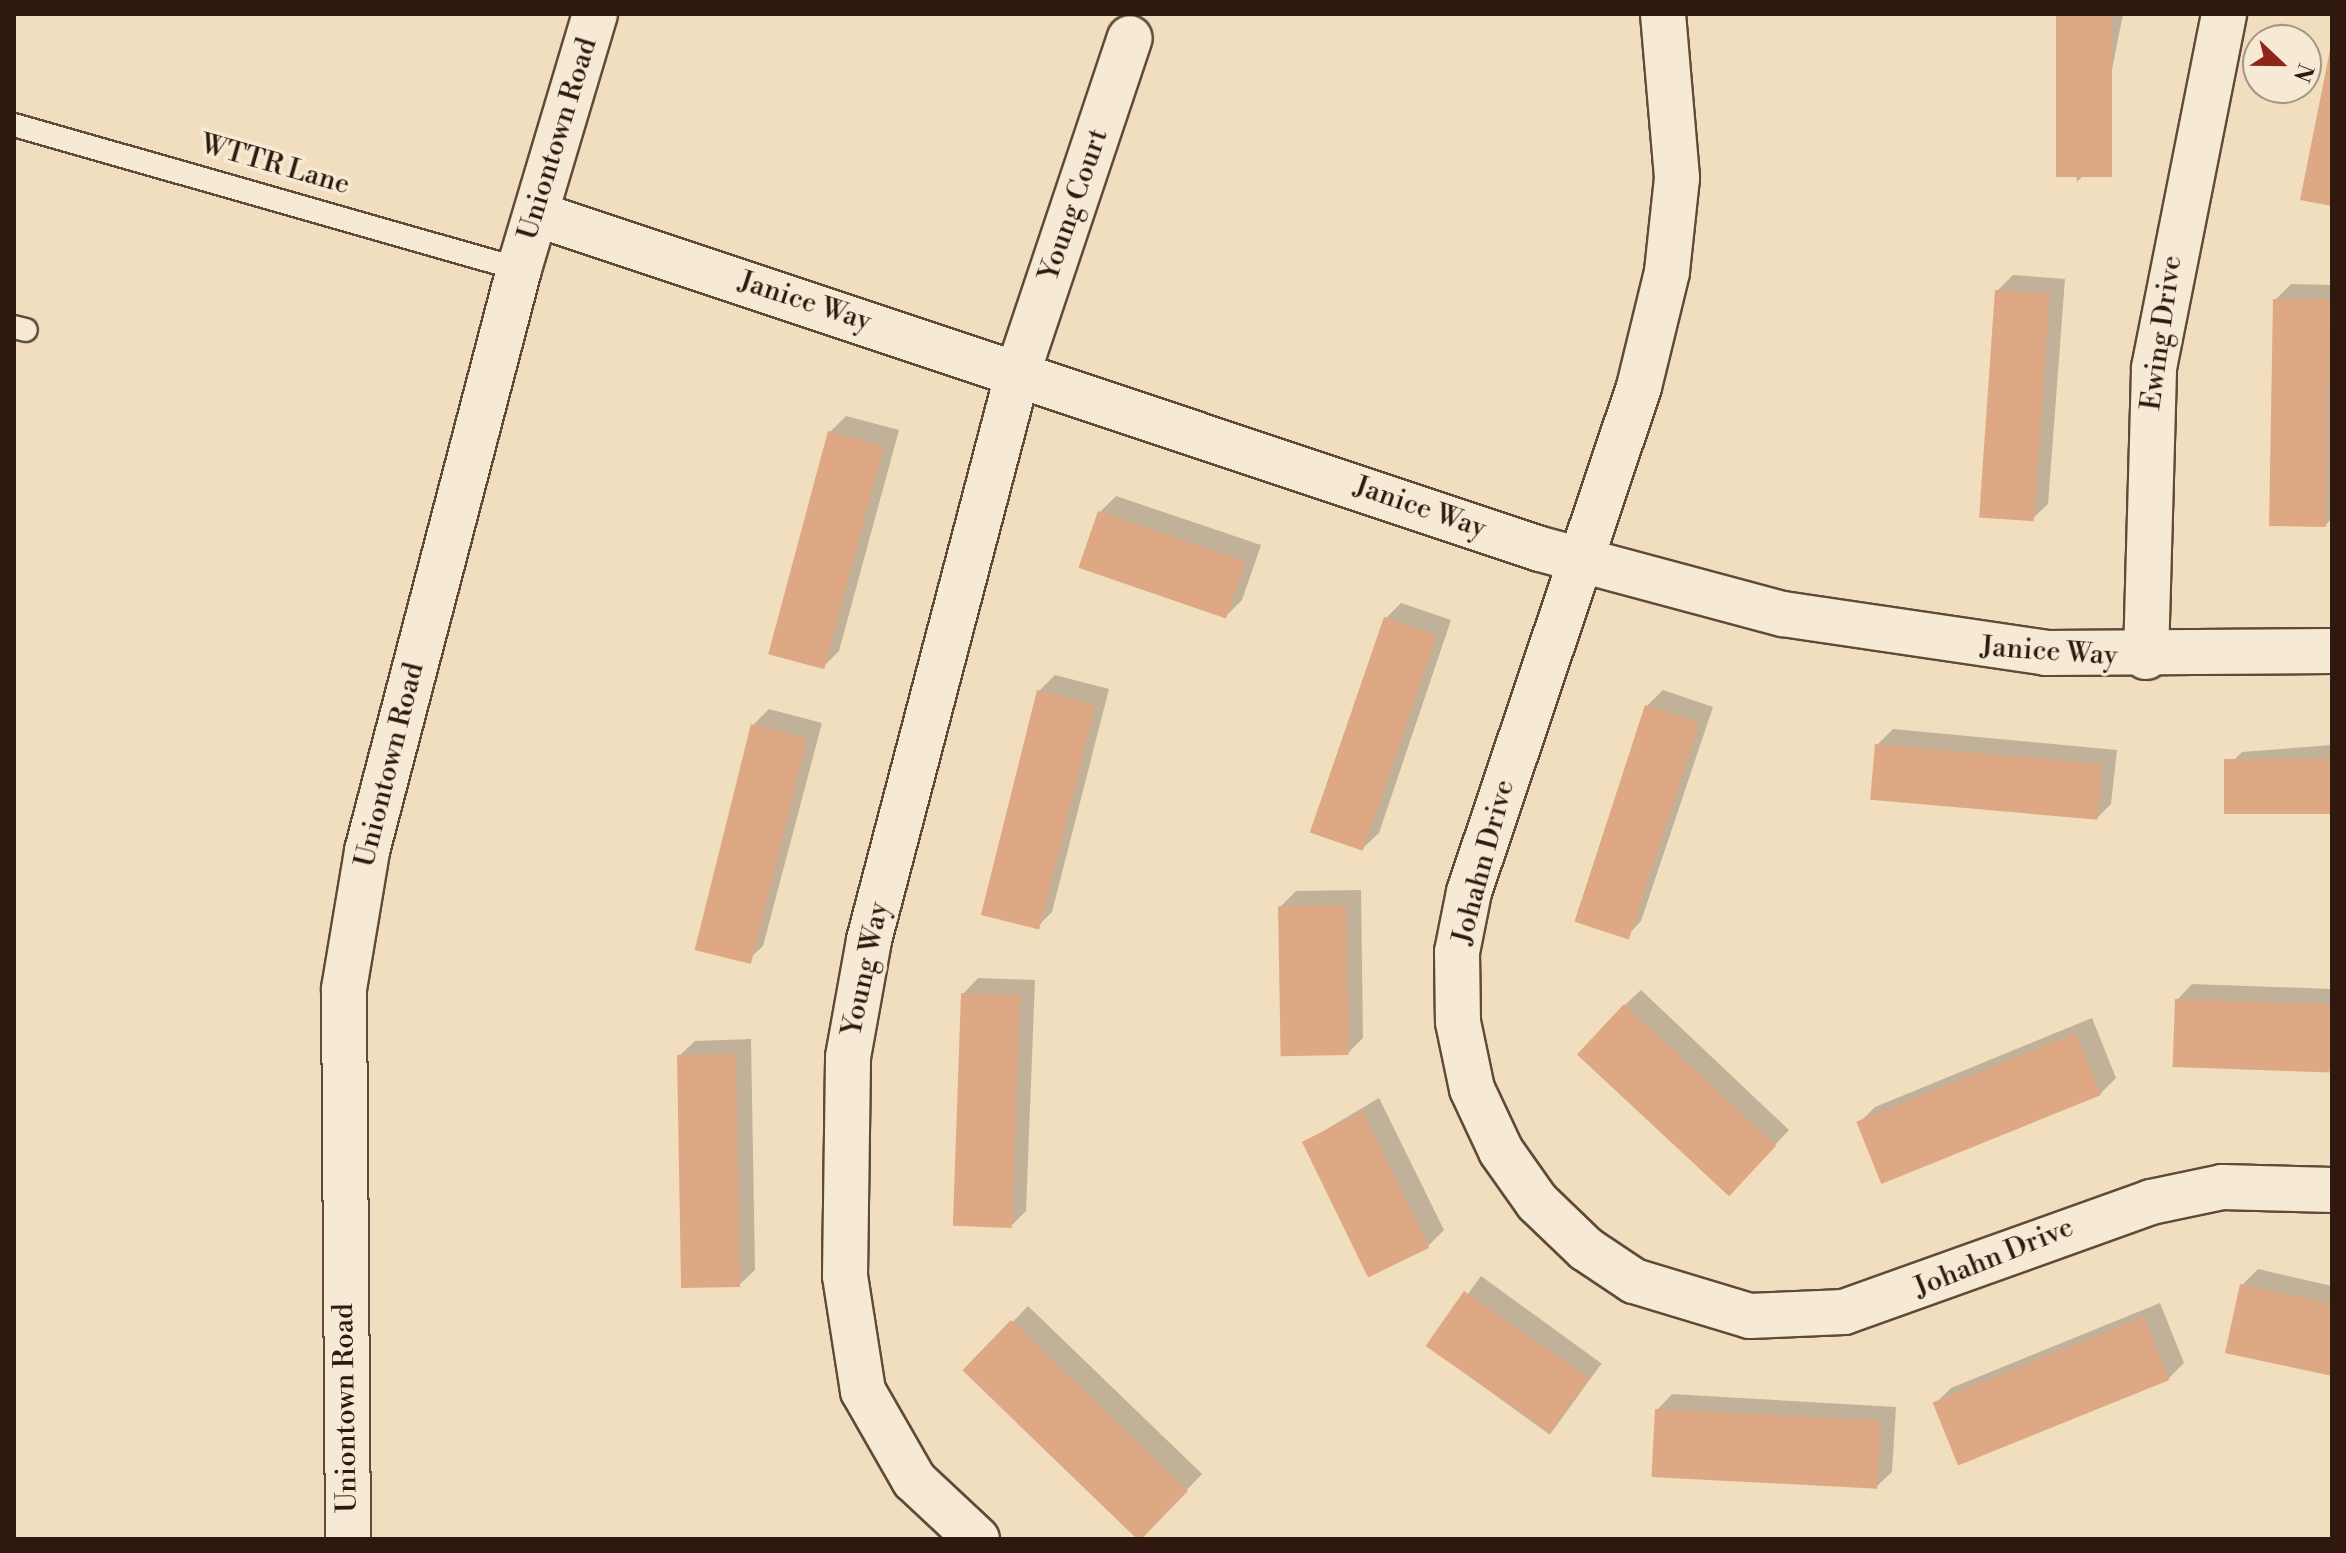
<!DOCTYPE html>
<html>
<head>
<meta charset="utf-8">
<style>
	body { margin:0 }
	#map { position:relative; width:2346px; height:1553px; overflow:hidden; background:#f1debf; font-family:"Libre Bodoni",serif }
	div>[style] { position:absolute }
	.shadow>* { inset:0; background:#0003; transform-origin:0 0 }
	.building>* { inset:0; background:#dfa885; transform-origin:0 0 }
	.roads { filter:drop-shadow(2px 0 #604a3a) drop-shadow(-2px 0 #604a3a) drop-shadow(0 2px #604a3a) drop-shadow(0 -2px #604a3a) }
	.lane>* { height:22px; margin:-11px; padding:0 11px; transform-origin:11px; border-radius:11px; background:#f6ead5 }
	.street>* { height:44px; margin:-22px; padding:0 22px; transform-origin:22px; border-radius:22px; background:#f6ead5 }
	.secondary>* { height:44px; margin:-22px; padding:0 22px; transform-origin:22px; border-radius:22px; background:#f6ead5 }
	span { translate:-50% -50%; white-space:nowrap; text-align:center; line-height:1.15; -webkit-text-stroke:7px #f6ead5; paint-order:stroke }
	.street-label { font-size:28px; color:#2f190e }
	.frame { position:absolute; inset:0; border:16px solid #2f190e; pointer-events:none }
	.north { position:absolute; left:2242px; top:24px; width:80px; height:80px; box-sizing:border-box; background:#f6ead5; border:2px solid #a69685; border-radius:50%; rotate:112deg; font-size:22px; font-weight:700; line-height:32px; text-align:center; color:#2f190e }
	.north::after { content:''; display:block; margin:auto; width:28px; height:36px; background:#8f2418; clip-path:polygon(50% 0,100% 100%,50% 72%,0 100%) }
</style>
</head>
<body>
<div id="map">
	<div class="shadow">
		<div style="clip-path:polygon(2058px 14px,2123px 14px,2093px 166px,2077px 182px)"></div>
		<div style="clip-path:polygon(2013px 275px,2065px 279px,2048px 504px,2032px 519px,1997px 291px)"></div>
		<div style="clip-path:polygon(2291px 284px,2332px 285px,2332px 518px,2325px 526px,2275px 300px)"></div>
		<div style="clip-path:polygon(846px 416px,899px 430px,839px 651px,823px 667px,830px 432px)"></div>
		<div style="clip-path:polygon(1116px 496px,1261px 545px,1242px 600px,1226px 616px,1100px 512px)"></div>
		<div style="clip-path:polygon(1401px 603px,1451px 620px,1379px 833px,1363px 848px,1386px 618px)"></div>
		<div style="clip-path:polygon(1055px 675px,1109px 689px,1052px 912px,1036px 928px,1039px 691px)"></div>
		<div style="clip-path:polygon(1663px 690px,1713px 707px,1641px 921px,1626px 937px,1575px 920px,1647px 706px)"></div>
		<div style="clip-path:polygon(769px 709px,822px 723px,763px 946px,747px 961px,753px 725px)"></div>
		<div style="clip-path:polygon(1893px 729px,2117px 750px,2111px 804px,2096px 819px,1877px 745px)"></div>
		<div style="clip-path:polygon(2332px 745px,2332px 812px,2226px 768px,2242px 752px)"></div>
		<div style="clip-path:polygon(1361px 890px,1363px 1038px,1348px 1053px,1280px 907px,1296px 891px)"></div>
		<div style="clip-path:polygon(978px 978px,1035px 980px,1026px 1211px,1011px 1226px,963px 994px)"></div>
		<div style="clip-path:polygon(2192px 984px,2332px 989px,2332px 1070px,2177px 1000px)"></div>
		<div style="clip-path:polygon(1641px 990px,1789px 1130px,1743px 1179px,1625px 1005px)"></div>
		<div style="clip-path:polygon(2092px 1018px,2116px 1078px,2100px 1094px,1859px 1123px,1875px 1107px)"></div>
		<div style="clip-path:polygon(751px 1039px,755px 1270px,739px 1285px,679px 1056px,695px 1041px)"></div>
		<div style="clip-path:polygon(1379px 1098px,1444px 1230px,1428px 1246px,1305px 1142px)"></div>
		<div style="clip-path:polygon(2258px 1269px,2332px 1286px,2332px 1374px,2242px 1285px)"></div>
		<div style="left:1481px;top:1276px;width:149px;height:88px;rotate:36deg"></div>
		<div style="clip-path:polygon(2160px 1303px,2184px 1363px,2168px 1379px,1936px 1403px,1951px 1388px)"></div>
		<div style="left:1028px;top:1306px;width:242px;height:89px;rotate:44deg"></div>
		<div style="clip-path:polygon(1672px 1394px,1896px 1407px,1892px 1472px,1876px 1487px,1657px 1410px)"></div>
	</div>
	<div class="building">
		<div style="left:2056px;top:14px;width:56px;height:163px"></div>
		<div style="clip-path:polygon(2332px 40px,2332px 206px,2300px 200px)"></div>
		<div style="left:1995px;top:290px;width:55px;height:228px;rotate:4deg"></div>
		<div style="left:2273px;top:299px;width:57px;height:227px;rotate:1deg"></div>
		<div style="left:828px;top:431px;width:58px;height:231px;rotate:15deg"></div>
		<div style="left:1098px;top:511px;width:156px;height:60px;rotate:19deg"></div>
		<div style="left:1384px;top:617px;width:56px;height:228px;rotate:19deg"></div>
		<div style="left:1037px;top:690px;width:60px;height:232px;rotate:14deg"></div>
		<div style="left:1645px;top:705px;width:57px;height:228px;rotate:18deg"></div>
		<div style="left:751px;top:724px;width:58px;height:233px;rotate:14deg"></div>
		<div style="left:1875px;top:744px;width:228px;height:56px;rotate:5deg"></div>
		<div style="left:2332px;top:759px;width:55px;height:108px;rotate:90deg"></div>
		<div style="left:1346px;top:905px;width:150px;height:68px;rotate:89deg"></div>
		<div style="left:961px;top:993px;width:59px;height:233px;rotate:2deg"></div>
		<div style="left:2175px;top:999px;width:157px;height:68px;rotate:2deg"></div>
		<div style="left:1624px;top:1004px;width:208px;height:69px;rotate:43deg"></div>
		<div style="left:2076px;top:1033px;width:67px;height:237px;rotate:68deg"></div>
		<div style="left:736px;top:1054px;width:233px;height:59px;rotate:89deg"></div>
		<div style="left:1363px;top:1112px;width:151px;height:68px;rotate:64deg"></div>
		<div style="clip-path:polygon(2240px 1284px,2332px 1304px,2332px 1376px,2225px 1353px)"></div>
		<div style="left:1464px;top:1291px;width:152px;height:67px;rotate:35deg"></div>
		<div style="left:2144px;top:1317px;width:68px;height:228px;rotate:68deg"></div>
		<div style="left:1011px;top:1320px;width:246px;height:70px;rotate:44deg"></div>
		<div style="left:1655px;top:1409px;width:226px;height:68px;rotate:3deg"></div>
	</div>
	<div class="roads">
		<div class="lane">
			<div style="left:14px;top:125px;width:525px;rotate:15.92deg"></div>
			<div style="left:14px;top:327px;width:12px;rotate:14deg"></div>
		</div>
		<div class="street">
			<div style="left:1663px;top:14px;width:165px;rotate:85.1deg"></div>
			<div style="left:1677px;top:178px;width:95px;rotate:96.1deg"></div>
			<div style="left:1667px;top:272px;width:118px;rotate:103.7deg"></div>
			<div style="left:1639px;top:387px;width:533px;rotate:108.6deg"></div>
			<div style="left:1469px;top:892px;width:61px;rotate:101.3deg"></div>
			<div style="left:1457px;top:952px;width:70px;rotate:89.2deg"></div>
			<div style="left:1458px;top:1022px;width:68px;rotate:78.2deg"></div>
			<div style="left:1472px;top:1089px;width:68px;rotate:64.9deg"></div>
			<div style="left:1501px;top:1151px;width:62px;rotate:54.8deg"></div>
			<div style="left:1537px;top:1202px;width:68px;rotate:43.8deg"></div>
			<div style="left:1586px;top:1249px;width:58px;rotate:33.7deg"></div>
			<div style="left:1634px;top:1281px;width:121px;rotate:16.8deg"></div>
			<div style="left:1750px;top:1316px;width:94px;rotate:-2.4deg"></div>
			<div style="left:1844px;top:1312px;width:326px;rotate:-19.7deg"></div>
			<div style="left:2151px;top:1202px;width:73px;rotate:-11.9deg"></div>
			<div style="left:2222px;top:1187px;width:110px;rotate:1.6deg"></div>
			<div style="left:536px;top:214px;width:1058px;rotate:18.45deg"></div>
			<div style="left:1540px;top:549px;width:252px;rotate:15deg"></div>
			<div style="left:1783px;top:614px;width:266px;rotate:8.4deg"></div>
			<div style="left:2046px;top:653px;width:286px;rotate:-0.4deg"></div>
			<div style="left:2146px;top:657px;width:289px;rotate:-88.4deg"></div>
			<div style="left:2154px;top:368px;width:361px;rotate:-78.8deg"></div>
			<div style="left:977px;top:1539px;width:86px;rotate:-136.9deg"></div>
			<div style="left:914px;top:1480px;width:103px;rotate:-119.8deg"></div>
			<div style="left:863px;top:1391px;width:116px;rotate:-98.9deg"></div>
			<div style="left:845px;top:1276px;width:219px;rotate:-89.2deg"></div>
			<div style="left:848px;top:1057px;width:119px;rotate:-79.8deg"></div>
			<div style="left:869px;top:940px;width:587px;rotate:-75.3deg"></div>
			<div style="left:1018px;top:372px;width:352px;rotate:-71.5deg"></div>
		</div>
		<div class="secondary">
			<div style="left:348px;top:1539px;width:550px;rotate:-90.42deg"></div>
			<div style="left:344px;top:989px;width:140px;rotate:-80.5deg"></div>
			<div style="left:367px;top:851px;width:602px;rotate:-75.36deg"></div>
			<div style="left:519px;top:269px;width:266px;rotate:-73.4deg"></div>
		</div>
	</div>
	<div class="street-label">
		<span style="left:558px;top:139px;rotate:-73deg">Uniontown Road</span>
		<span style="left:275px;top:165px;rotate:16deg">WTTR Lane</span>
		<span style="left:1074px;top:205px;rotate:-71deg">Young Court</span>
		<span style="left:805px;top:302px;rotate:18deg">Janice Way</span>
		<span style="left:2162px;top:333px;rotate:-82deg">Ewing Drive</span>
		<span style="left:1420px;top:508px;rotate:19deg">Janice Way</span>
		<span style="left:2049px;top:652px;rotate:4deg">Janice Way</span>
		<span style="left:390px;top:765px;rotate:-76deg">Uniontown Road</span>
		<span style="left:1484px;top:862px;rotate:-75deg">Johahn Drive</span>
		<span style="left:866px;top:969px;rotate:-78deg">Young Way</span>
		<span style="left:1994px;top:1258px;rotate:-22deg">Johahn Drive</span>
		<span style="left:346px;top:1408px;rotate:-91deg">Uniontown Road</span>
	</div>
	<div class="frame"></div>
	<div class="north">N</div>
</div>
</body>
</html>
